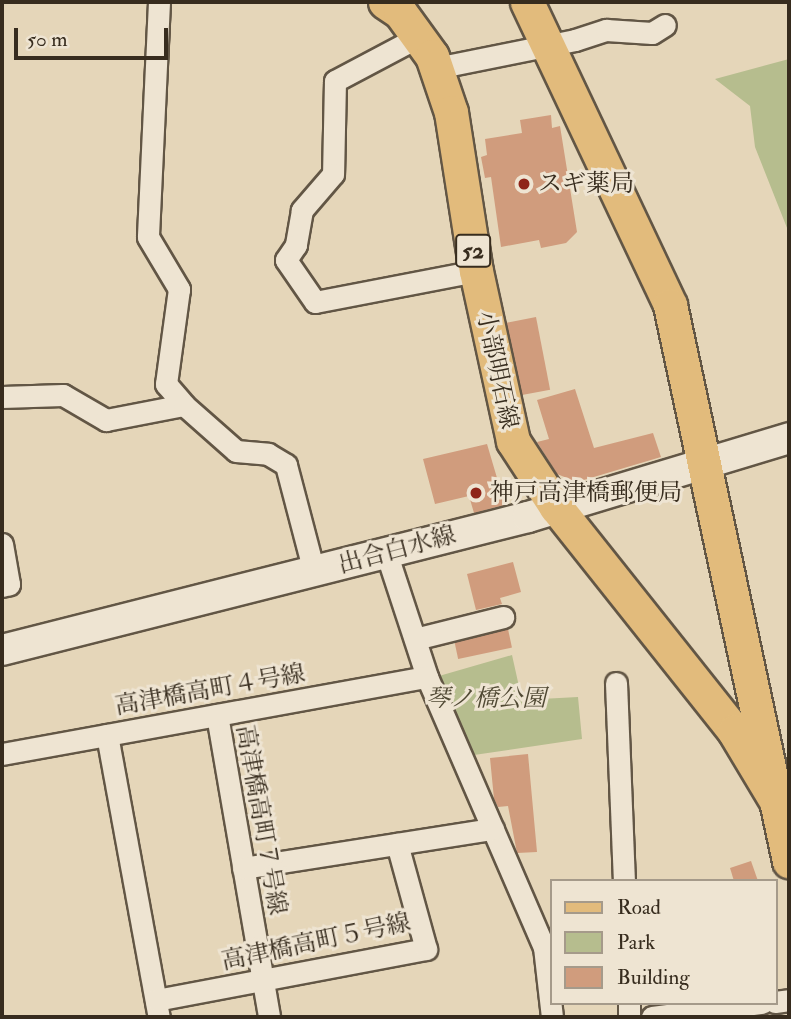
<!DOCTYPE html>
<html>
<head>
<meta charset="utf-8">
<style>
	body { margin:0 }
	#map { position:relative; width:791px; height:1019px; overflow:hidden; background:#e5d6b9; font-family:"IM FELL Double Pica","Noto Serif JP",serif }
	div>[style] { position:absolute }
	.green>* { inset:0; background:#b6bd8e }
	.building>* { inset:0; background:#d09c7d; transform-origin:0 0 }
	.roads { filter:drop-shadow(2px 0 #625645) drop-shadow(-2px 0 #625645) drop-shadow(0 2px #625645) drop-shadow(0 -2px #625645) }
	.street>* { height:21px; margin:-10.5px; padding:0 10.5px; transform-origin:10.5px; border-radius:10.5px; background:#eee4d2 }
	.secondary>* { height:30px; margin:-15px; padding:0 15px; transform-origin:15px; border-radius:15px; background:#eee4d2 }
	.primary>* { height:33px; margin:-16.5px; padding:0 16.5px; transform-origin:16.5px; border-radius:16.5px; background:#e2bb7c }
	.dots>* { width:19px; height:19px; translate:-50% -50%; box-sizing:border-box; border:4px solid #eee4d2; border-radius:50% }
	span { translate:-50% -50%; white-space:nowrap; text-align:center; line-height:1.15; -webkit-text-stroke:6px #eee4d2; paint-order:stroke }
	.shield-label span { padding:2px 5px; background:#eee4d2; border:2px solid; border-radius:5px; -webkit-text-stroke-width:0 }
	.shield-label { font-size:23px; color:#372c1e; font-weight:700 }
	.poi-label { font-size:24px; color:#372c1e }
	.left { translate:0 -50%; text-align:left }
	.street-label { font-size:24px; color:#372c1e }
	.park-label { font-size:24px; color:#504934; font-style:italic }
	.frame { position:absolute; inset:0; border:4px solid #372c1e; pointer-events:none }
	.legend { position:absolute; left:550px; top:879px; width:228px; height:126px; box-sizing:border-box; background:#eee4d2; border:2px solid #a59a8a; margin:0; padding:9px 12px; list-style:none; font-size:21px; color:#372c1e }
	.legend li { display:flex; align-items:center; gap:14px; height:35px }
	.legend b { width:35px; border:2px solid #a59a8a }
	.scale { position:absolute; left:14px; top:28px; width:154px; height:32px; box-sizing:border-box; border:4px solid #372c1e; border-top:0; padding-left:9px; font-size:21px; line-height:24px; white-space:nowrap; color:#372c1e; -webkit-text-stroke:5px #eee4d2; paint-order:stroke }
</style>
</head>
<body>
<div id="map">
	<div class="green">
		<div style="clip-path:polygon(789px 59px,789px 233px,755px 147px,750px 106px,715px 79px)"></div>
		<div style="clip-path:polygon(512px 655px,522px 700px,578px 697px,582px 739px,474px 755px,439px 676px)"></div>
	</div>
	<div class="building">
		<div style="clip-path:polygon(551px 115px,552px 128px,560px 126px,577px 232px,566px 243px,541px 248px,539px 240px,501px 247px,491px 177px,485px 178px,481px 157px,487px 155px,485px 139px,522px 133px,520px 120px)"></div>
		<div style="left:536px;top:317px;width:74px;height:30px;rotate:79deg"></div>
		<div style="clip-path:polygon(575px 389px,594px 448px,653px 433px,661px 457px,577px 482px,557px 474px,537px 442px,549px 439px,537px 400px)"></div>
		<div style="clip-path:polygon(487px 444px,505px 505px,474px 513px,469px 496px,435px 504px,423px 459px)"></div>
		<div style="clip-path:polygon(513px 562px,521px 592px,500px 598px,502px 604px,476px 610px,467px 574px)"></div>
		<div style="left:508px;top:629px;width:19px;height:55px;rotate:78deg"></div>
		<div style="clip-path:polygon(528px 754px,537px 852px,517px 853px,508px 806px,498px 807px,494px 799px,490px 758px)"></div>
		<div style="clip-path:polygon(751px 861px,758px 881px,734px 881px,730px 868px)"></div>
	</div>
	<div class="roads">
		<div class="street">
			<div style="left:159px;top:2px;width:235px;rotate:92.7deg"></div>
			<div style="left:148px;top:237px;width:61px;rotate:59.2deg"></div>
			<div style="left:179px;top:289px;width:96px;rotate:97.8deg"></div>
			<div style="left:166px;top:384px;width:28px;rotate:49deg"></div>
			<div style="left:418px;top:37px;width:94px;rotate:152.1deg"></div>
			<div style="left:335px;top:81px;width:93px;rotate:91.2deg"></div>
			<div style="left:333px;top:174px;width:48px;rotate:130.7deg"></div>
			<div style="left:302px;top:210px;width:36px;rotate:100deg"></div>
			<div style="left:296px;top:245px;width:18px;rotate:124deg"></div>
			<div style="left:286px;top:260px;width:51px;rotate:55.4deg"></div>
			<div style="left:315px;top:302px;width:164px;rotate:-10.9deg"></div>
			<div style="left:436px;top:68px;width:142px;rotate:-11.4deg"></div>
			<div style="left:575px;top:40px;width:33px;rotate:-18deg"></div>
			<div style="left:606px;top:30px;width:46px;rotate:3.7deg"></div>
			<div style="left:652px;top:33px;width:15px;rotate:-32deg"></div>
			<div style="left:2px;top:397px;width:61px;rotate:-1.9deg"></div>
			<div style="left:63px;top:395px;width:50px;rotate:30.2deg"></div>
			<div style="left:106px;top:420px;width:79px;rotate:-10.9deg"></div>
			<div style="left:184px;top:405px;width:69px;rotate:41.5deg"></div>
			<div style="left:236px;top:451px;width:32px;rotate:5deg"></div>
			<div style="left:268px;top:454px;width:21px;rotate:31deg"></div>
			<div style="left:286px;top:465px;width:111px;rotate:75.3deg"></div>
			<div style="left:2px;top:544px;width:41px;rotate:80.1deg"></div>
			<div style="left:9px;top:584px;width:7px;rotate:164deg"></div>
			<div style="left:386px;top:552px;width:132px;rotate:71.8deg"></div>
			<div style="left:427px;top:677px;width:294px;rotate:66.6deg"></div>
			<div style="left:544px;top:947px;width:70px;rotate:83.5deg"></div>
			<div style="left:415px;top:639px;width:91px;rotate:-14deg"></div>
			<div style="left:616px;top:683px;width:198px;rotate:87.7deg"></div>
			<div style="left:217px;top:715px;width:306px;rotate:80.2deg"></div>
			<div style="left:107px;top:735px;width:287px;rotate:79.6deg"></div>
			<div style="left:2px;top:754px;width:432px;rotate:-10.3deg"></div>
			<div style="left:243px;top:868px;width:253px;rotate:-8.9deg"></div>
			<div style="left:156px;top:1000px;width:275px;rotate:-10.7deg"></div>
			<div style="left:426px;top:949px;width:109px;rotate:-105.4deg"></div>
			<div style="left:775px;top:1002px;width:14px;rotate:-8deg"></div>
			<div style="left:629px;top:1003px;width:14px;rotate:90deg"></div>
			<div style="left:652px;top:1017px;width:111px;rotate:-7.3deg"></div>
		</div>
		<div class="secondary">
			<div style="left:2px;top:650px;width:543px;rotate:-14.19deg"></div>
			<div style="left:528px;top:517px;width:273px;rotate:-16.8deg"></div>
		</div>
		<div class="primary">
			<div style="left:385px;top:2px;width:18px;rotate:34deg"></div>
			<div style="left:400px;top:12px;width:54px;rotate:54deg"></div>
			<div style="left:432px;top:56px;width:59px;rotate:71.3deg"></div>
			<div style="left:451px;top:112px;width:161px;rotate:81.1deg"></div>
			<div style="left:476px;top:271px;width:174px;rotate:77.7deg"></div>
			<div style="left:513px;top:441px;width:79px;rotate:56.9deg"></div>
			<div style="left:556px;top:507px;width:286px;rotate:51.5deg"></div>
			<div style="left:734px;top:731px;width:82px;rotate:59deg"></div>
			<div style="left:527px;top:2px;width:335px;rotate:64.7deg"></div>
			<div style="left:670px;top:305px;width:569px;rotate:77.92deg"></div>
		</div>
	</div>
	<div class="dots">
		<div style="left:524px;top:184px;background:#8f2418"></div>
		<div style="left:476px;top:493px;background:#8f2418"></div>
	</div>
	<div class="shield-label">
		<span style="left:473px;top:251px">52</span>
	</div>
	<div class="poi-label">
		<span class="left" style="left:538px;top:184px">スギ薬局</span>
		<span class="left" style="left:490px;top:493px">神戸高津橋郵便局</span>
	</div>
	<div class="street-label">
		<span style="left:497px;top:370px;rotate:78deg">小部明石線</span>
		<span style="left:397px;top:550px;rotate:-15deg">出合白水線</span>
		<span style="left:210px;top:690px;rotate:-10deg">高津橋高町４号線</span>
		<span style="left:261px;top:820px;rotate:80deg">高津橋高町７号線</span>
		<span style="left:316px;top:942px;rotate:-12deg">高津橋高町５号線</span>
	</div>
	<div class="park-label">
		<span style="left:486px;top:699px">琴ノ橋公園</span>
	</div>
	<div class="frame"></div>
	<ul class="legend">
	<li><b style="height:9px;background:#e2bb7c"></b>Road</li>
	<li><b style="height:19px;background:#b6bd8e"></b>Park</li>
	<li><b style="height:19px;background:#d09c7d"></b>Building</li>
	</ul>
	<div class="scale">50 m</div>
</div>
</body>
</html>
